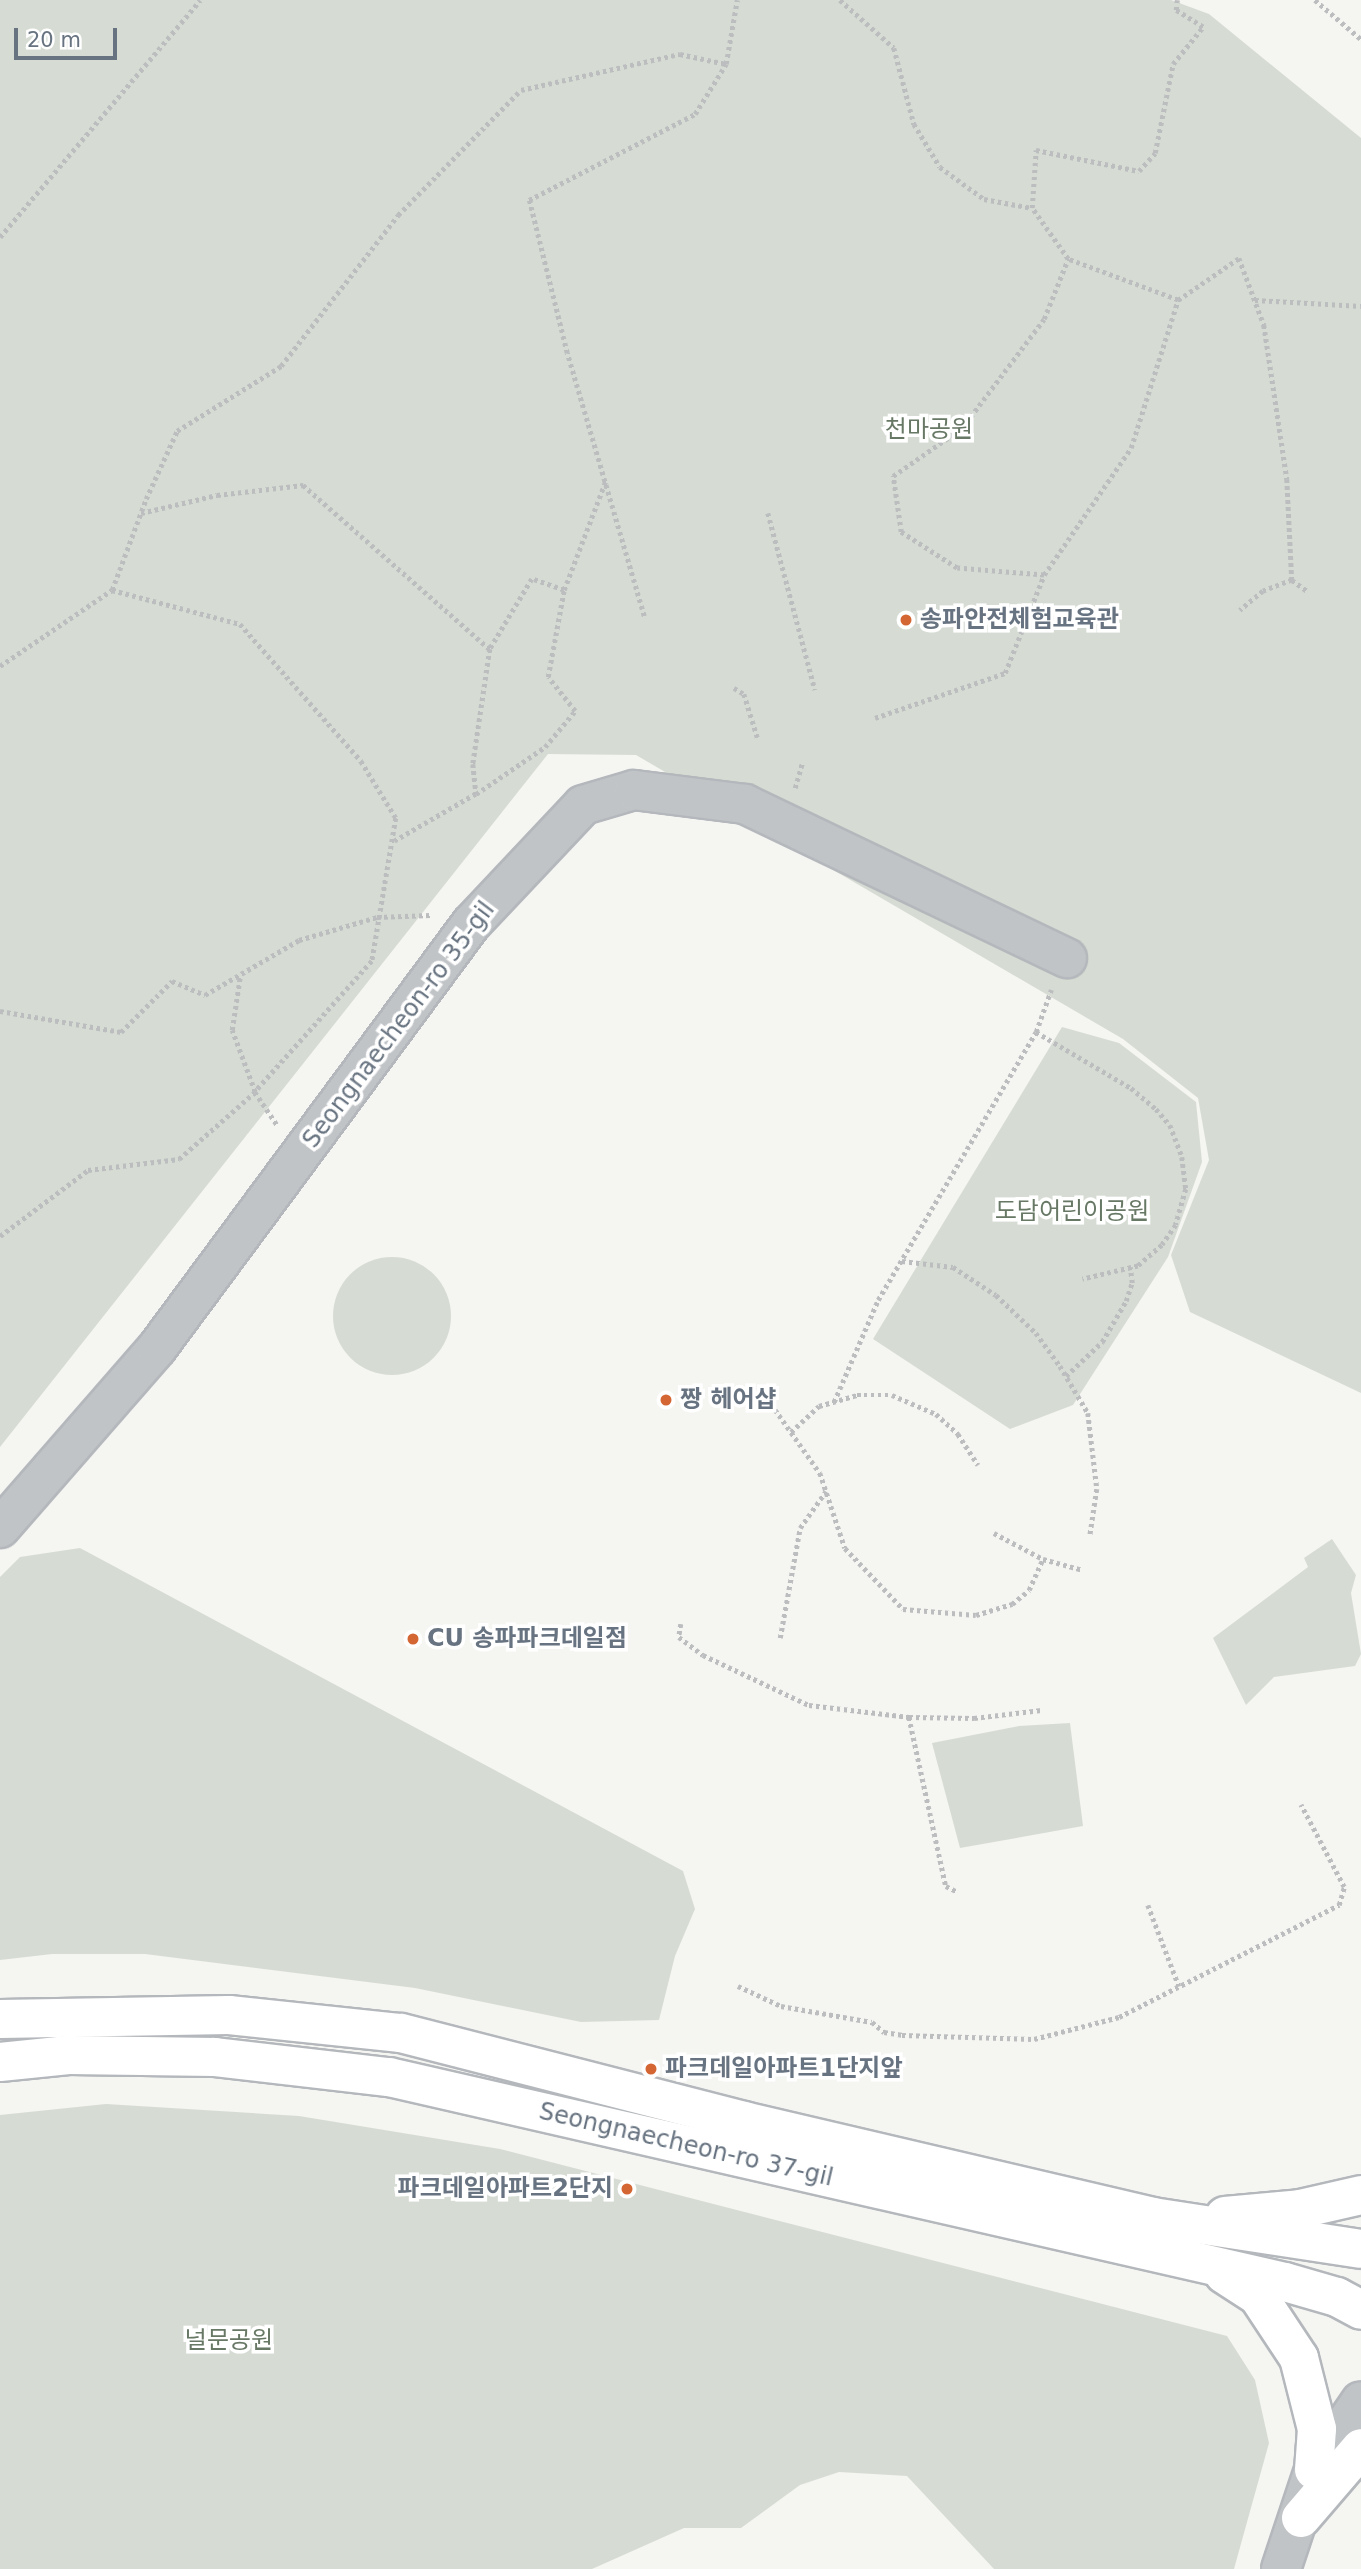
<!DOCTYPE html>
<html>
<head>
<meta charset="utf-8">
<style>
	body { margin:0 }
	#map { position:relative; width:1361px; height:2569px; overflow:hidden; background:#f5f5f2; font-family:"DejaVu Sans","Noto Sans KR",sans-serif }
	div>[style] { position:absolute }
	.green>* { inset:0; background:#d6dcd3 }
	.round { border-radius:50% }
	.path>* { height:4.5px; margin-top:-2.25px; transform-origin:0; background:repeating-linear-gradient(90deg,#bbbdbf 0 3.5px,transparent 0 7px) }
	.roads { filter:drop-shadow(2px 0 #b4b8bc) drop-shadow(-2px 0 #b4b8bc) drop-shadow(0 2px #b4b8bc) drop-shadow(0 -2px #b4b8bc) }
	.minor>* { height:38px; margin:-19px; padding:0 19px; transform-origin:19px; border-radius:19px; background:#c1c4c7 }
	.tertiary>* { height:38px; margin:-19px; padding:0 19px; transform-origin:19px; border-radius:19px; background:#c1c4c7 }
	.secondary>* { height:38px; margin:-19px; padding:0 19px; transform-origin:19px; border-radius:19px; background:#fff }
	.primary>* { height:38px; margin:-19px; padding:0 19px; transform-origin:19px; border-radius:19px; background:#fff }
	.dots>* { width:19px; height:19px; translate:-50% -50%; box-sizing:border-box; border:4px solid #fff; border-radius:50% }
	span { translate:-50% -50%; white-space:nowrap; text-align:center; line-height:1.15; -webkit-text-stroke:7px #fff; paint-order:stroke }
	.park-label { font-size:24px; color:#677865 }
	.poi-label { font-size:24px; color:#677380; font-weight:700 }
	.left { translate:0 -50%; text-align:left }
	.right { translate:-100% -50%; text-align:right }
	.street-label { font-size:24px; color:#677380 }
	.scale { position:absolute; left:14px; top:28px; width:103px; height:32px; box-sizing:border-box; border:4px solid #677380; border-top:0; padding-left:9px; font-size:21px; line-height:24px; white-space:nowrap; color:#677380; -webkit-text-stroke:5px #fff; paint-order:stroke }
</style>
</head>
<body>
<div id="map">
	<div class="green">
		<div style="clip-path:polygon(0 0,1171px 0,1209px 14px,1361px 138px,1361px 1393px,1190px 1312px,1171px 1255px,1209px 1160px,1198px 1098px,1123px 1039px,636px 755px,548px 754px,0 1447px)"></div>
		<div style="clip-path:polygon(1062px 1027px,1119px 1043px,1196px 1102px,1202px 1162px,1168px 1257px,1073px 1405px,1010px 1429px,873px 1339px)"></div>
		<div class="round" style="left:333px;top:1257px;width:118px;height:118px"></div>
		<div style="clip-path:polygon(1332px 1539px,1356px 1575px,1351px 1593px,1361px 1654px,1355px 1666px,1274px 1677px,1246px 1705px,1213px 1638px,1308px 1567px,1304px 1558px)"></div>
		<div style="clip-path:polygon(80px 1548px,683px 1871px,695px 1909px,675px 1956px,659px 2020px,581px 2022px,415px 1988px,145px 1954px,52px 1954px,0 1960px,0 1577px,20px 1557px)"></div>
		<div style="clip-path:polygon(1070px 1723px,1083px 1826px,960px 1848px,932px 1743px,1019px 1726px)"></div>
		<div style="clip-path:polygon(106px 2104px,299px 2116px,500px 2149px,1227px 2336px,1255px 2380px,1269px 2443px,1234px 2569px,994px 2569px,907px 2476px,839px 2472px,800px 2485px,741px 2528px,684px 2528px,592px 2569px,0 2569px,0 2115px)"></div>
	</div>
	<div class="path">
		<div style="left:840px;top:0;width:72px;rotate:41.6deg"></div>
		<div style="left:894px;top:48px;width:79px;rotate:75.3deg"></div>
		<div style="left:914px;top:124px;width:50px;rotate:58.8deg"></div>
		<div style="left:940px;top:167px;width:54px;rotate:36deg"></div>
		<div style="left:984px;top:199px;width:49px;rotate:10.6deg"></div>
		<div style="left:1032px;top:208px;width:58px;rotate:-86.1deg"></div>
		<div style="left:1036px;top:150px;width:105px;rotate:11.5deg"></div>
		<div style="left:1139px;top:171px;width:24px;rotate:-48deg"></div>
		<div style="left:1155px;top:153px;width:91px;rotate:-78.6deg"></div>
		<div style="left:1173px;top:64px;width:48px;rotate:-51deg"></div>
		<div style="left:1203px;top:27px;width:32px;rotate:-148deg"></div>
		<div style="left:1176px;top:10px;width:10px;rotate:-84deg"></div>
		<div style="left:1315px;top:0;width:60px;rotate:40.3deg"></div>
		<div style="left:0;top:237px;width:310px;rotate:-49.8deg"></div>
		<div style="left:1178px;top:300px;width:74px;rotate:-34.5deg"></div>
		<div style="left:1239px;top:258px;width:72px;rotate:69.5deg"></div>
		<div style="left:1264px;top:325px;width:156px;rotate:81.5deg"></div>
		<div style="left:1287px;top:479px;width:101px;rotate:87.2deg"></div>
		<div style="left:1292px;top:580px;width:31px;rotate:159deg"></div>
		<div style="left:1263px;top:591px;width:30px;rotate:140deg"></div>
		<div style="left:1255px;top:300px;width:106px;rotate:3.2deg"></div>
		<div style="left:141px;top:513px;width:78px;rotate:-13.3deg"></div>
		<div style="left:217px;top:495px;width:87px;rotate:-6.6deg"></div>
		<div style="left:303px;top:485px;width:249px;rotate:41.3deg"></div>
		<div style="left:490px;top:649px;width:116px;rotate:98.4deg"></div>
		<div style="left:473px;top:764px;width:30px;rotate:84deg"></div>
		<div style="left:476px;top:794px;width:94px;rotate:149.9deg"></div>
		<div style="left:768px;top:513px;width:183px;rotate:75.1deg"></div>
		<div style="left:1044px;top:575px;width:87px;rotate:-175.4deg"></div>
		<div style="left:957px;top:568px;width:67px;rotate:-147.3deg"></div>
		<div style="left:901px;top:532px;width:57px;rotate:-98.1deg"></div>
		<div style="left:893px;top:476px;width:84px;rotate:-34.8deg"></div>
		<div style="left:962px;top:428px;width:136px;rotate:-53deg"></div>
		<div style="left:1044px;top:319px;width:65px;rotate:-68.2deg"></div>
		<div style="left:1292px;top:580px;width:19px;rotate:36deg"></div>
		<div style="left:112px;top:590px;width:97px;rotate:-69.5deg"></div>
		<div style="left:146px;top:499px;width:75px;rotate:-65.5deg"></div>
		<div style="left:177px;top:431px;width:123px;rotate:-32deg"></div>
		<div style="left:281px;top:366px;width:191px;rotate:-52.2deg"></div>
		<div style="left:398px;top:215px;width:175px;rotate:-45.5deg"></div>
		<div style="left:521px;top:90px;width:163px;rotate:-12.8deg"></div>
		<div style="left:680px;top:54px;width:47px;rotate:12.3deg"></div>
		<div style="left:726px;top:64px;width:65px;rotate:-80.2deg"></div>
		<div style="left:564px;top:590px;width:118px;rotate:-69.1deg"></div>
		<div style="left:644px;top:616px;width:274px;rotate:-106.3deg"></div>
		<div style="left:567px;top:353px;width:158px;rotate:-103.9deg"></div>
		<div style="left:529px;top:200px;width:187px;rotate:-27.4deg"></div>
		<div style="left:695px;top:114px;width:59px;rotate:-58.2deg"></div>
		<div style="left:0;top:666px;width:135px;rotate:-34.2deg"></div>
		<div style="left:112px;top:590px;width:132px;rotate:14.9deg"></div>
		<div style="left:240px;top:624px;width:183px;rotate:48.5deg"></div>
		<div style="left:361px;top:761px;width:67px;rotate:58.4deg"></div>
		<div style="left:396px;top:818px;width:145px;rotate:99.5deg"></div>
		<div style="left:372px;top:961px;width:176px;rotate:131.8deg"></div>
		<div style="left:255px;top:1092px;width:40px;rotate:56deg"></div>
		<div style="left:734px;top:688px;width:12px;rotate:31deg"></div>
		<div style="left:744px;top:694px;width:47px;rotate:72.7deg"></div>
		<div style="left:875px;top:718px;width:138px;rotate:-19.1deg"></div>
		<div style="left:1005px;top:673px;width:105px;rotate:-68.3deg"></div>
		<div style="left:1044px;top:575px;width:154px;rotate:-55.6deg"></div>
		<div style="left:1131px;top:448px;width:155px;rotate:-72.4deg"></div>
		<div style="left:1178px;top:300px;width:117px;rotate:-159.6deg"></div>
		<div style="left:1068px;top:259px;width:62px;rotate:-125.2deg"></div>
		<div style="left:795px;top:788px;width:25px;rotate:-74deg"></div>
		<div style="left:476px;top:794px;width:83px;rotate:-34.3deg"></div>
		<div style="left:545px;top:747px;width:47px;rotate:-50.2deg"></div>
		<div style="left:575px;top:711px;width:43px;rotate:-128.5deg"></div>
		<div style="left:548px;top:677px;width:88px;rotate:-79.6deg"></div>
		<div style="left:564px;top:590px;width:34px;rotate:-161deg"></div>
		<div style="left:532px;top:579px;width:82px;rotate:121deg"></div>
		<div style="left:0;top:1011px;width:123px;rotate:9.8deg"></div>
		<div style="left:121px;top:1032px;width:72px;rotate:-45deg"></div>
		<div style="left:172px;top:981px;width:36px;rotate:23deg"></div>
		<div style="left:205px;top:995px;width:109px;rotate:-30.3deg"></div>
		<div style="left:299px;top:940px;width:81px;rotate:-16.4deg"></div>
		<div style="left:377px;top:917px;width:54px;rotate:-2.1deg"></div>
		<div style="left:1036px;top:1032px;width:45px;rotate:-70.3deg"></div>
		<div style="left:0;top:1236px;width:110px;rotate:-36.9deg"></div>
		<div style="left:88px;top:1170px;width:92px;rotate:-6.9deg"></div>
		<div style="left:179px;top:1159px;width:101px;rotate:-41.4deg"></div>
		<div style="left:255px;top:1092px;width:66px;rotate:-110.4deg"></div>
		<div style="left:232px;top:1030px;width:54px;rotate:-81.4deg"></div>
		<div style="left:902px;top:1261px;width:51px;rotate:6.7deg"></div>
		<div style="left:953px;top:1267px;width:51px;rotate:33.1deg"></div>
		<div style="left:996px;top:1295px;width:55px;rotate:43.5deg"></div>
		<div style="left:1036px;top:1333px;width:41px;rotate:54deg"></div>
		<div style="left:1060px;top:1366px;width:55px;rotate:59.2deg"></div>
		<div style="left:1088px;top:1413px;width:77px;rotate:83.2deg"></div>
		<div style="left:1097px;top:1489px;width:48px;rotate:98.5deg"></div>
		<div style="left:1066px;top:1376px;width:50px;rotate:-43.4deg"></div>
		<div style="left:1102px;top:1342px;width:48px;rotate:-59.7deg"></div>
		<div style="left:1126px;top:1301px;width:19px;rotate:-72deg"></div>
		<div style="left:1132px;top:1283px;width:16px;rotate:-97deg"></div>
		<div style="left:767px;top:1398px;width:92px;rotate:54.8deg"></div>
		<div style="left:820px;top:1473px;width:79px;rotate:71.6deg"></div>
		<div style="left:845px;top:1548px;width:84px;rotate:46.4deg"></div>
		<div style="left:903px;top:1609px;width:73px;rotate:4.7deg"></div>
		<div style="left:976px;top:1615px;width:38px;rotate:-17deg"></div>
		<div style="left:1012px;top:1604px;width:22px;rotate:-39deg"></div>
		<div style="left:1029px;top:1590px;width:34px;rotate:-66deg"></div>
		<div style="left:834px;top:1402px;width:111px;rotate:-66.7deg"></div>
		<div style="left:878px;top:1300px;width:311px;rotate:-59.5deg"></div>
		<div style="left:1036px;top:1032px;width:110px;rotate:30.5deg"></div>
		<div style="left:1131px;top:1088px;width:33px;rotate:40deg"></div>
		<div style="left:1156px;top:1109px;width:21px;rotate:49deg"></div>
		<div style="left:1170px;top:1125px;width:34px;rotate:69deg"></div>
		<div style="left:1182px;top:1157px;width:32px;rotate:83deg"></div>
		<div style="left:1186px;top:1189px;width:37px;rotate:106deg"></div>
		<div style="left:1176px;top:1225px;width:24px;rotate:125deg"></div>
		<div style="left:1162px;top:1245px;width:32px;rotate:139deg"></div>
		<div style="left:1138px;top:1266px;width:57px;rotate:166.7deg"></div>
		<div style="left:791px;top:1432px;width:38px;rotate:-43deg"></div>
		<div style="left:819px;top:1406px;width:40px;rotate:-16deg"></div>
		<div style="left:857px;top:1395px;width:35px"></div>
		<div style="left:892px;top:1395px;width:48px;rotate:23.4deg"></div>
		<div style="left:936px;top:1414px;width:30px;rotate:42deg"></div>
		<div style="left:958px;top:1434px;width:37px;rotate:57deg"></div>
		<div style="left:994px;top:1533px;width:55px;rotate:28deg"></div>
		<div style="left:1043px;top:1559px;width:41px;rotate:15.4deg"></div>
		<div style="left:681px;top:1624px;width:13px;rotate:99deg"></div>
		<div style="left:679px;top:1637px;width:30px;rotate:37deg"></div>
		<div style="left:703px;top:1655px;width:117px;rotate:25.3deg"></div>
		<div style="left:809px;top:1705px;width:101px;rotate:6.8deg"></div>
		<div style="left:909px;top:1717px;width:65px;rotate:0.9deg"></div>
		<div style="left:974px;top:1718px;width:68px;rotate:-6.7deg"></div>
		<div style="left:780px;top:1638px;width:112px;rotate:-79.7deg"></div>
		<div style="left:800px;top:1528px;width:45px;rotate:-54.9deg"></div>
		<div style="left:909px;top:1717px;width:173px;rotate:77.7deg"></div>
		<div style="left:946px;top:1886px;width:13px;rotate:27deg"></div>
		<div style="left:1148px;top:1905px;width:87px;rotate:69.1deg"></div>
		<div style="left:738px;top:1986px;width:47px;rotate:24.9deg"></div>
		<div style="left:781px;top:2006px;width:92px;rotate:10deg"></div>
		<div style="left:872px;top:2022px;width:16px;rotate:40deg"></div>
		<div style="left:884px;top:2032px;width:18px;rotate:9deg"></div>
		<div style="left:902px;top:2035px;width:132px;rotate:1.7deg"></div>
		<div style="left:1034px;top:2039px;width:88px;rotate:-14.5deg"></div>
		<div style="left:1119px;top:2017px;width:247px;rotate:-27deg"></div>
		<div style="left:1339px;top:1905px;width:19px;rotate:-74deg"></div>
		<div style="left:1344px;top:1887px;width:93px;rotate:-117.7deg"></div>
	</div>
	<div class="roads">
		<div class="minor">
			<div style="left:0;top:1528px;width:239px;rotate:-48.9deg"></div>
			<div style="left:157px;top:1348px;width:528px;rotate:-53.48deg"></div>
			<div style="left:471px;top:924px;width:163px;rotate:-46.7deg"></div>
			<div style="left:583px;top:805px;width:53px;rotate:-16.4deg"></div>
			<div style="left:634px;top:790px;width:112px;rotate:7.2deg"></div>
			<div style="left:745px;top:804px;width:357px;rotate:25.6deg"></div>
		</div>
		<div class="tertiary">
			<div style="left:1281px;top:2569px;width:104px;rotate:-71.6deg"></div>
			<div style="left:1314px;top:2470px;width:83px;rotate:-55.7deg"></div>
		</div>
		<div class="secondary">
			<div style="left:0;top:2019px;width:229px;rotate:-1deg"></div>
			<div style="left:229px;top:2015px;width:173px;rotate:6deg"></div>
			<div style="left:401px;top:2033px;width:354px;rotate:14.4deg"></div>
			<div style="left:744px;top:2121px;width:419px;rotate:13.2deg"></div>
			<div style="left:1152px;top:2217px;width:211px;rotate:8.7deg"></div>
			<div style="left:0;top:2062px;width:69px;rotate:-5.8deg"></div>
			<div style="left:69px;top:2055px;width:146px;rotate:0.8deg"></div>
			<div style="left:215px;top:2057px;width:175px;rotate:6.6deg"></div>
			<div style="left:389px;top:2077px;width:919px;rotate:12.89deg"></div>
			<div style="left:1285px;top:2282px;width:54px;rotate:16.1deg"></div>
			<div style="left:1337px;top:2297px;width:27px;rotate:28deg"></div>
			<div style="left:1225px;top:2216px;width:75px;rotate:-5.3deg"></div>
			<div style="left:1300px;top:2209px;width:63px;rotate:-12.9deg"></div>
			<div style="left:1224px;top:2274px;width:40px;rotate:32.9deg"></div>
			<div style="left:1258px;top:2296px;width:74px;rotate:56.5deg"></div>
			<div style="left:1299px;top:2358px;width:73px;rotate:75.8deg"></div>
			<div style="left:1317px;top:2429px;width:41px;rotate:94.2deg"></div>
		</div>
		<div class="primary">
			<div style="left:1301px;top:2518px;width:92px;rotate:-49.4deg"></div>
		</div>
	</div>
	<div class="dots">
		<div style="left:906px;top:620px;background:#d46633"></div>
		<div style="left:666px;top:1400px;background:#d46633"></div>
		<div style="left:413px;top:1639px;background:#d46633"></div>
		<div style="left:651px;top:2069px;background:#d46633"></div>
		<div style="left:627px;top:2189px;background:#d46633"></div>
	</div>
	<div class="park-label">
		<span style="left:929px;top:430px">천마공원</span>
		<span style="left:1072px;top:1212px">도담어린이공원</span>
		<span style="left:229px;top:2341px">널문공원</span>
	</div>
	<div class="poi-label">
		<span class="left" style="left:920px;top:620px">송파안전체험교육관</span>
		<span class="left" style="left:680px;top:1400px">짱 헤어샵</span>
		<span class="left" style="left:427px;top:1639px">CU 송파파크데일점</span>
		<span class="left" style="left:665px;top:2069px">파크데일아파트1단지앞</span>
		<span class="right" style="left:613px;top:2189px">파크데일아파트2단지</span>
	</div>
	<div class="street-label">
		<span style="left:399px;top:1025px;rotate:-53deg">Seongnaecheon-ro 35-gil</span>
		<span style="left:686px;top:2145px;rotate:13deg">Seongnaecheon-ro 37-gil</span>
	</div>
	<div class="scale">20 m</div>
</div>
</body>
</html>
